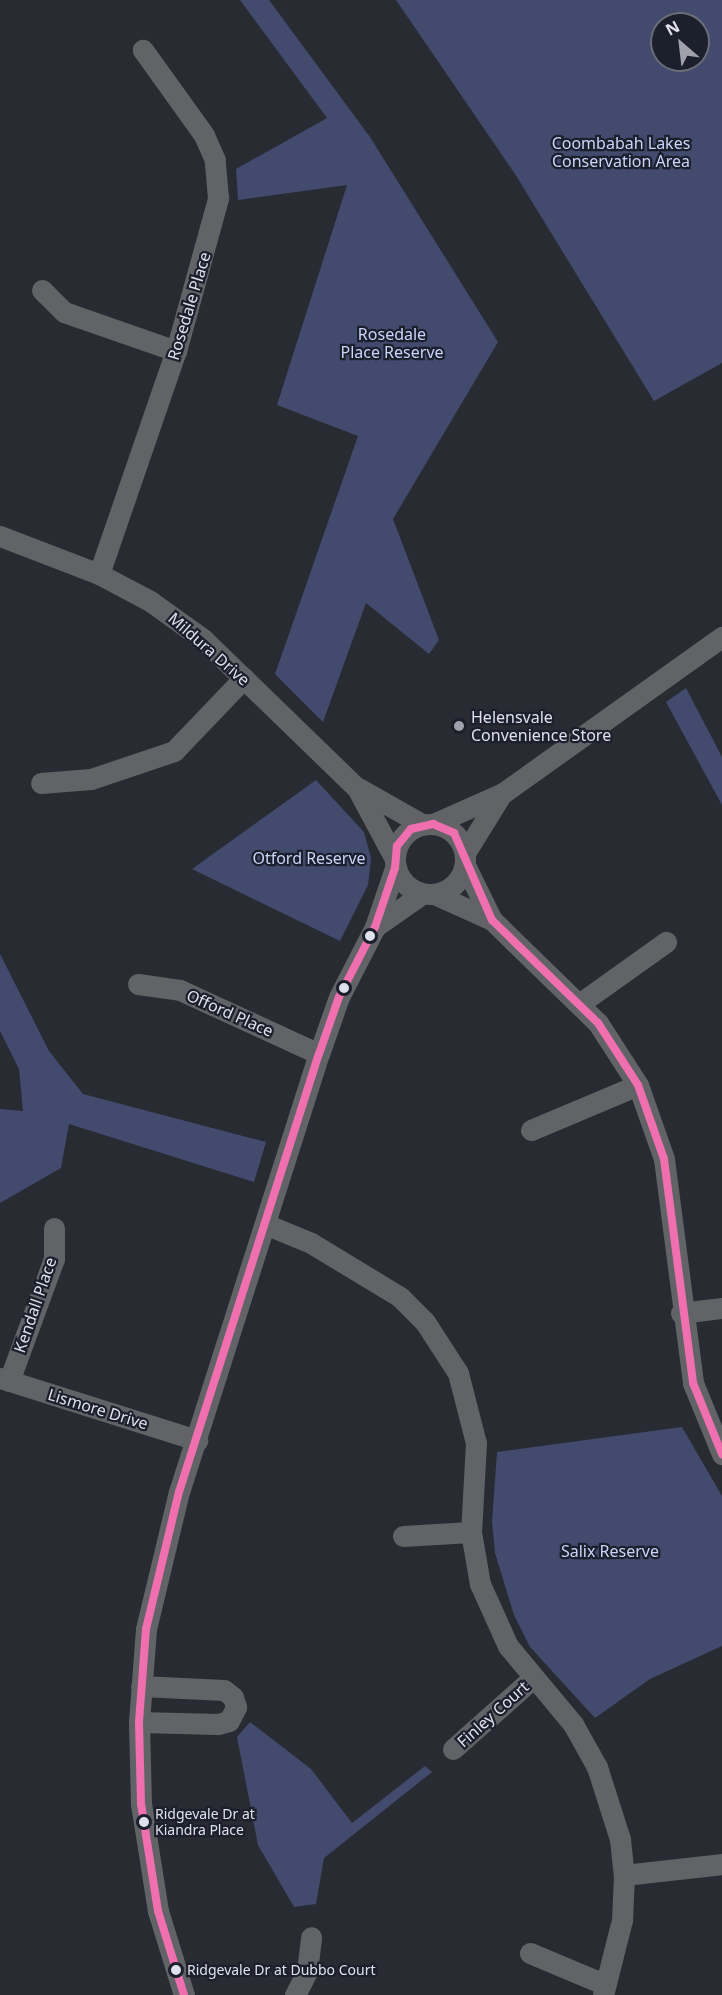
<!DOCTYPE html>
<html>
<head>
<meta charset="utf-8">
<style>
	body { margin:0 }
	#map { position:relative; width:722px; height:1995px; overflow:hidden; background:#292b32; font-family:"Noto Sans",sans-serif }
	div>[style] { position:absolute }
	.green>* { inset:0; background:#424a6e }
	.minor>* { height:21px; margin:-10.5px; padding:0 10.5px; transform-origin:10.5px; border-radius:10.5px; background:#626367 }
	.minor>.ring { margin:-10.5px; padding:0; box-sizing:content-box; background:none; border:21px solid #626367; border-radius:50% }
	.bus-1>* { height:8px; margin:-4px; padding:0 4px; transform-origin:4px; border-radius:4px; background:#ef6faf }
	.dots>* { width:16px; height:16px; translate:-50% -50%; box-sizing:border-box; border:3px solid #1c1f2c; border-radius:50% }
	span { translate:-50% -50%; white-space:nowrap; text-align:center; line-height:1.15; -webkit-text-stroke:4.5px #1c1f2c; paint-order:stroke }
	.bus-label { font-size:14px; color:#dfe2eb }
	.left { translate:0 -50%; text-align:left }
	.park-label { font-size:16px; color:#cad5fc }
	.street-label { font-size:16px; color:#dfe2eb }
	.poi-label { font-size:16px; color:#dfe2eb }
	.north { position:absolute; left:650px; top:12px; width:60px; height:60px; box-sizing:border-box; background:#1c1f2c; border:2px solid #6a6d78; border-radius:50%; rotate:332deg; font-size:16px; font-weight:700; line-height:24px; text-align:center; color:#dfe2eb }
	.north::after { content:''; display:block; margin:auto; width:21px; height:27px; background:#9fa2aa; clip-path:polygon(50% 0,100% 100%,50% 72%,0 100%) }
</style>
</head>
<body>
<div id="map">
	<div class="green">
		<div style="clip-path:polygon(240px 0,269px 0,370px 137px,498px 342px,393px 519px,439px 640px,429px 654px,366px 603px,323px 722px,275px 674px,358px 436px,277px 405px,347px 185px,238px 200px,236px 169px,327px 118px)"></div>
		<div style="clip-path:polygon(evenodd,396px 0,722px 0,722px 363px,654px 401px,515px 174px,396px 0,662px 24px,698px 24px,698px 60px,662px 60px,662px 24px)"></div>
		<div style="clip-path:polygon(686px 688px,722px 757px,722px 805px,666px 702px)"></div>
		<div style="clip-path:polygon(316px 780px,364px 832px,371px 858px,368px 885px,340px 941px,192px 869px)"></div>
		<div style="clip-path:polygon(0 954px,49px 1051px,83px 1094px,266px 1142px,254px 1182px,69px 1124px,61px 1168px,0 1203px,0 1109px,23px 1111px,19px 1069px,0 1031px)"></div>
		<div style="clip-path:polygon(682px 1427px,722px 1496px,722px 1646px,650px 1679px,595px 1718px,530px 1647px,514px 1615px,495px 1553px,492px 1522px,497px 1452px)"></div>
		<div style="clip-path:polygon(250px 1722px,311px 1769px,352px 1823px,425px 1766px,432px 1772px,324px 1858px,316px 1904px,294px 1907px,258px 1845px,237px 1737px)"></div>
	</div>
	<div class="minor">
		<div style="left:42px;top:290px;width:31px;rotate:45deg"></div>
		<div style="left:64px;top:312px;width:119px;rotate:19.2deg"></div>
		<div style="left:0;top:536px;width:106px;rotate:21deg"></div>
		<div style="left:99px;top:574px;width:58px;rotate:27.9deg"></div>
		<div style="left:150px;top:601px;width:65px;rotate:35.6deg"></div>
		<div style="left:203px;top:639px;width:214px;rotate:44.1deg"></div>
		<div style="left:357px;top:788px;width:78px;rotate:61.8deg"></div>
		<div style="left:99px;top:574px;width:236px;rotate:-71deg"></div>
		<div style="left:176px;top:351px;width:159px;rotate:-74.6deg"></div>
		<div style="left:218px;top:198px;width:38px;rotate:-95deg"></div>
		<div style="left:215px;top:160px;width:27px;rotate:-114deg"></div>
		<div style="left:204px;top:135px;width:105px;rotate:-125.7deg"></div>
		<div style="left:41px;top:783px;width:50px;rotate:-4.6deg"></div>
		<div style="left:91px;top:779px;width:88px;rotate:-18.6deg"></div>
		<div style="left:174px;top:751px;width:101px;rotate:-46.2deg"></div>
		<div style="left:358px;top:788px;width:73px;rotate:29.4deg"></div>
		<div class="ring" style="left:395px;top:824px;width:49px;height:49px"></div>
		<div style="left:433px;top:824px;width:77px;rotate:-23.9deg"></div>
		<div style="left:503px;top:793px;width:269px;rotate:-35.5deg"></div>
		<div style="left:465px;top:853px;width:70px;rotate:-58.3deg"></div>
		<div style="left:465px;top:865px;width:61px;rotate:63.9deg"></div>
		<div style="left:492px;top:920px;width:148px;rotate:44.2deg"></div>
		<div style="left:598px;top:1023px;width:74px;rotate:57.2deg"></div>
		<div style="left:638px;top:1085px;width:78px;rotate:70.6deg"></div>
		<div style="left:664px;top:1159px;width:226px;rotate:82.6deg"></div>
		<div style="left:693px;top:1383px;width:77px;rotate:67.8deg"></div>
		<div style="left:434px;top:894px;width:64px;rotate:24.1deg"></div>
		<div style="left:375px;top:927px;width:57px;rotate:-35.1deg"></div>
		<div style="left:138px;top:984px;width:42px;rotate:8.1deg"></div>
		<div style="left:180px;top:990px;width:153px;rotate:24.7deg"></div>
		<div style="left:579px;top:1004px;width:107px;rotate:-35.5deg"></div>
		<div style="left:531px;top:1130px;width:116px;rotate:-22.8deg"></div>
		<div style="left:265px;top:1224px;width:50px;rotate:22.4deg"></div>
		<div style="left:311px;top:1243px;width:104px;rotate:31.2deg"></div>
		<div style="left:400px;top:1297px;width:35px;rotate:45deg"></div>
		<div style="left:425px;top:1322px;width:61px;rotate:57.1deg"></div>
		<div style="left:458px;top:1373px;width:72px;rotate:75.6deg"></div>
		<div style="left:476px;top:1443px;width:89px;rotate:93.2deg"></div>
		<div style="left:471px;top:1532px;width:53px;rotate:80.2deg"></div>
		<div style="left:480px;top:1584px;width:68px;rotate:65.7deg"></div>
		<div style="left:508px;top:1646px;width:102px;rotate:50.2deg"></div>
		<div style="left:573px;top:1724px;width:49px;rotate:60.8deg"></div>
		<div style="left:597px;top:1767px;width:76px;rotate:72.3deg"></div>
		<div style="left:620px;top:1839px;width:36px;rotate:84deg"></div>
		<div style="left:624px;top:1875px;width:45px;rotate:92.5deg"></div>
		<div style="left:622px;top:1920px;width:77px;rotate:104.2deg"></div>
		<div style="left:681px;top:1313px;width:41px;rotate:-7deg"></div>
		<div style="left:0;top:1378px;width:207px;rotate:17.5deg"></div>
		<div style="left:9px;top:1381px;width:130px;rotate:-69.8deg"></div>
		<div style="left:54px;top:1259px;width:31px;rotate:-90deg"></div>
		<div style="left:403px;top:1536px;width:68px;rotate:-3.4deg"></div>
		<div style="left:139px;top:1722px;width:79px;rotate:1.5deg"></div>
		<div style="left:218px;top:1724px;width:11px;rotate:-15deg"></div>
		<div style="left:229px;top:1721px;width:16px;rotate:-63deg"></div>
		<div style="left:236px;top:1707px;width:10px;rotate:-107deg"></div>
		<div style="left:233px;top:1697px;width:11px;rotate:-142deg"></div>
		<div style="left:224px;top:1690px;width:83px;rotate:-177.2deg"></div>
		<div style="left:453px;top:1749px;width:107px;rotate:-41.6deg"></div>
		<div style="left:624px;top:1875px;width:99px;rotate:-6.4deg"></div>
		<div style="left:530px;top:1953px;width:82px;rotate:22.8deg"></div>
		<div style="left:184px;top:1995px;width:88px;rotate:-107.2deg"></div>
		<div style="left:158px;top:1911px;width:108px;rotate:-99deg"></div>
		<div style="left:141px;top:1804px;width:82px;rotate:-91.4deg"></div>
		<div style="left:139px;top:1722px;width:93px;rotate:-85.7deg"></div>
		<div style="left:146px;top:1629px;width:141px;rotate:-76.5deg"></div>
		<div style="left:179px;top:1492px;width:460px;rotate:-72.3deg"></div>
		<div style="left:319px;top:1054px;width:60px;rotate:-70.7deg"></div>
		<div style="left:339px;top:997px;width:79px;rotate:-62.8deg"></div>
		<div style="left:375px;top:927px;width:62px;rotate:-71.3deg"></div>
		<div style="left:295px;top:1995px;width:27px;rotate:-63deg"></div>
		<div style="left:307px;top:1971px;width:34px;rotate:-83deg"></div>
	</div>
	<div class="bus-1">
		<div style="left:184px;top:1995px;width:88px;rotate:-107.2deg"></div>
		<div style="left:158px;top:1911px;width:108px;rotate:-99deg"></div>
		<div style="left:141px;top:1804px;width:82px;rotate:-91.4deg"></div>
		<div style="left:139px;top:1722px;width:93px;rotate:-85.7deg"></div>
		<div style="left:146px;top:1629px;width:141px;rotate:-76.5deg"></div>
		<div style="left:179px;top:1492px;width:460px;rotate:-72.3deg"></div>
		<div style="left:319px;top:1054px;width:60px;rotate:-70.7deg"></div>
		<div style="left:339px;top:997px;width:79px;rotate:-62.8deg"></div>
		<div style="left:375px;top:927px;width:62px;rotate:-71.3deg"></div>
		<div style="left:395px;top:868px;width:22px;rotate:-85deg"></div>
		<div style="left:397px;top:846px;width:22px;rotate:-51deg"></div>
		<div style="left:411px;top:829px;width:23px;rotate:-13deg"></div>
		<div style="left:433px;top:824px;width:23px;rotate:23deg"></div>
		<div style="left:454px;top:833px;width:95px;rotate:66.4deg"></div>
		<div style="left:492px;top:920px;width:148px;rotate:44.2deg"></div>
		<div style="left:598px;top:1023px;width:74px;rotate:57.2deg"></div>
		<div style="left:638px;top:1085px;width:78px;rotate:70.6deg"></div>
		<div style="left:664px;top:1159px;width:226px;rotate:82.6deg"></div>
		<div style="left:693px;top:1383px;width:77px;rotate:67.8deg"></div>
	</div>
	<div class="dots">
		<div style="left:459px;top:726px;background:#9fa2aa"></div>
		<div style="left:370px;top:936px;background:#dfe2eb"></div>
		<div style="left:344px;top:988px;background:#dfe2eb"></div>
		<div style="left:144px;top:1822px;background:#dfe2eb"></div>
		<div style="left:176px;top:1970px;background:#dfe2eb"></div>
	</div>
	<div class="bus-label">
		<span class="left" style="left:155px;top:1822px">Ridgevale Dr at<br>Kiandra Place</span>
		<span class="left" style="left:187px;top:1970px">Ridgevale Dr at Dubbo Court</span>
	</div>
	<div class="park-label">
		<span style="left:621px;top:152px">Coombabah Lakes<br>Conservation Area</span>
		<span style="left:392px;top:343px">Rosedale<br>Place Reserve</span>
		<span style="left:309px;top:858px">Otford Reserve</span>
		<span style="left:610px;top:1551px">Salix Reserve</span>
	</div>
	<div class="street-label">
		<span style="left:189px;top:306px;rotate:-73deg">Rosedale Place</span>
		<span style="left:209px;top:649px;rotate:41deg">Mildura Drive</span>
		<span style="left:230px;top:1013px;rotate:24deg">Offord Place</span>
		<span style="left:35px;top:1305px;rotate:-71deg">Kendall Place</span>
		<span style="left:98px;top:1409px;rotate:17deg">Lismore Drive</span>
		<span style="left:493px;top:1714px;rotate:-42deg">Finley Court</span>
	</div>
	<div class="poi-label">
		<span class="left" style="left:471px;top:726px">Helensvale<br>Convenience Store</span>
	</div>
	<div class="north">N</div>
</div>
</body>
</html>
